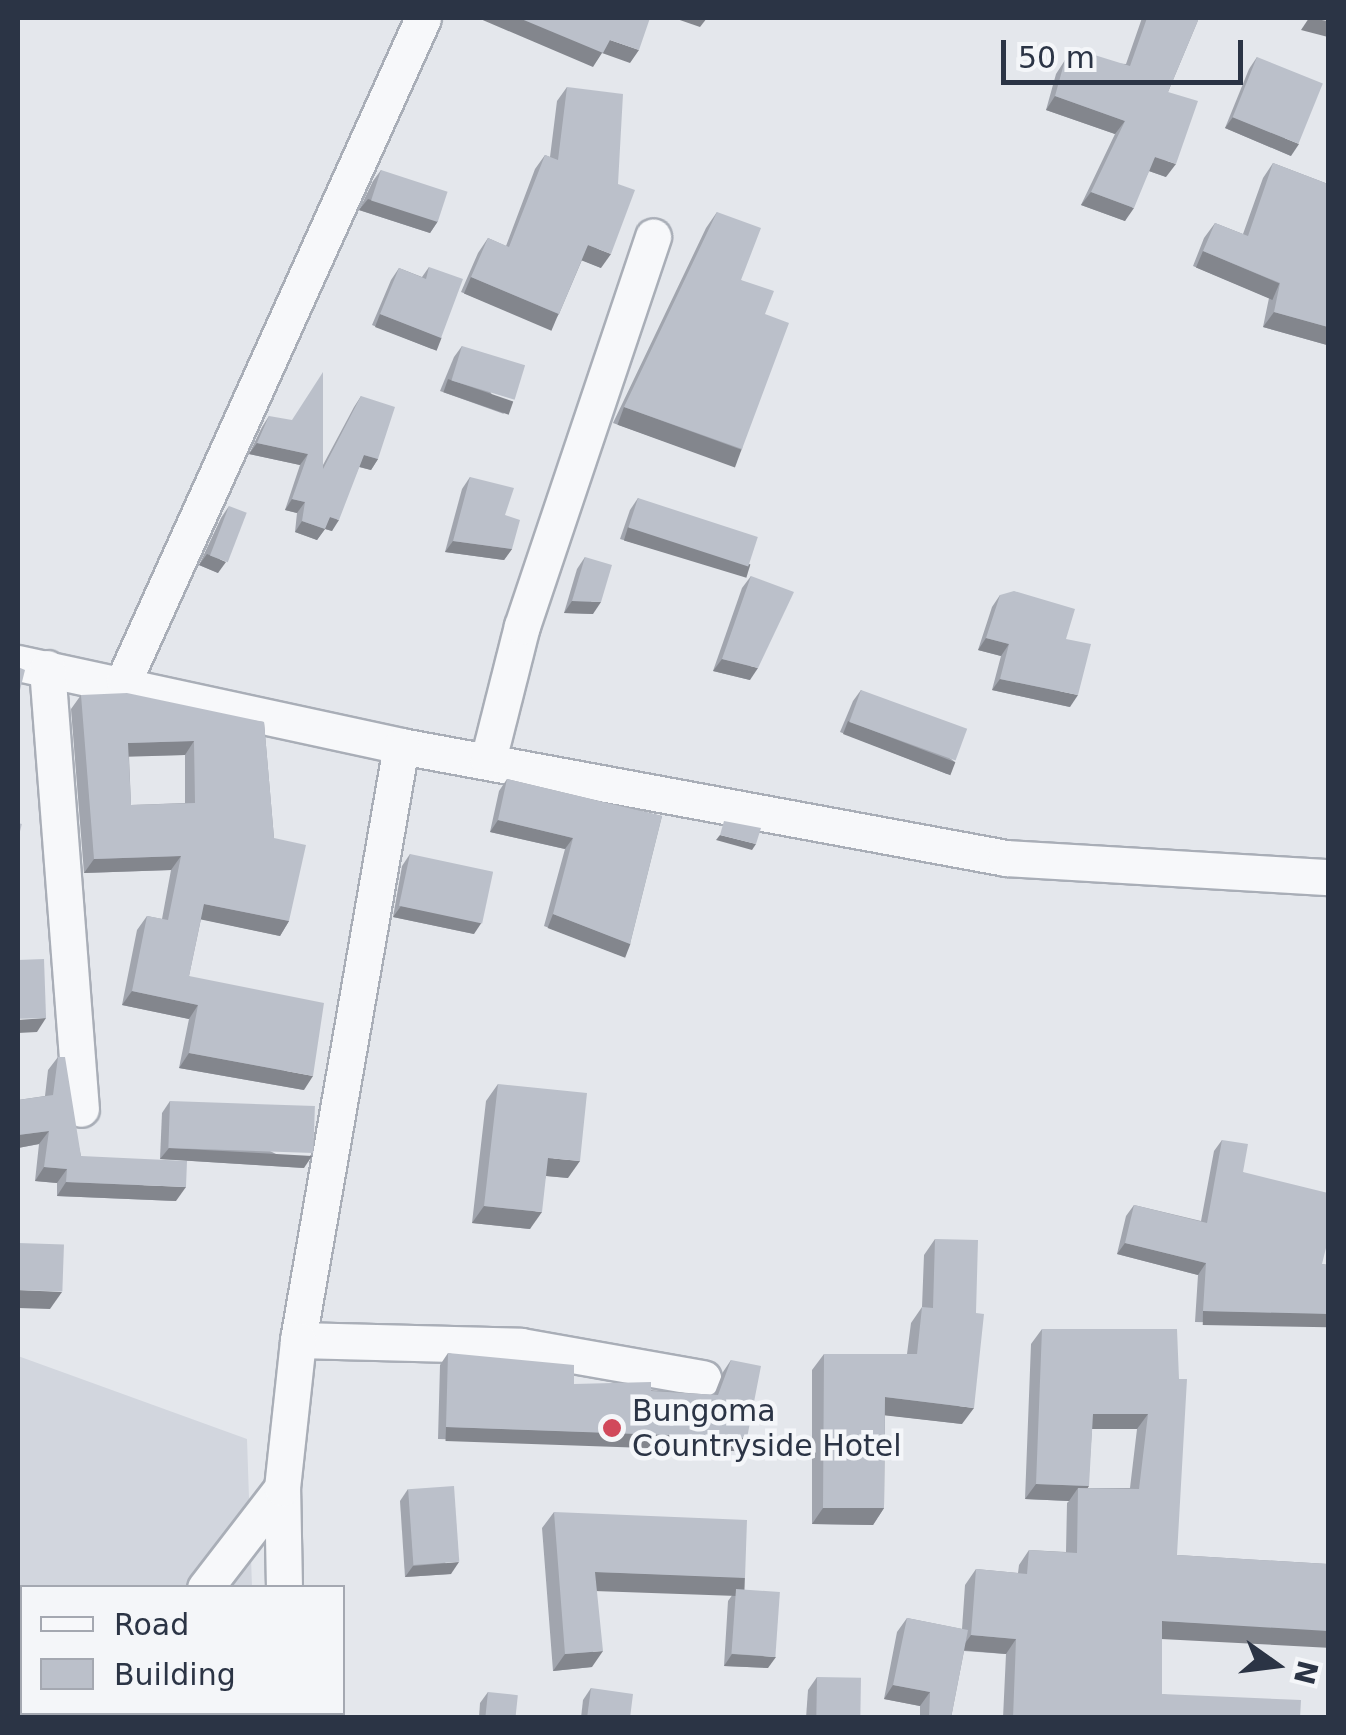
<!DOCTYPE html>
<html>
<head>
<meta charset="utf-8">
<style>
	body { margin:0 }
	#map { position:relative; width:1346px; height:1735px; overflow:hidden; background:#e4e7ec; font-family:"DejaVu Sans",sans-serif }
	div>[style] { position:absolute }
	.built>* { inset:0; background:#d2d6de }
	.roads { filter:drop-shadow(2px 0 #a9aeb7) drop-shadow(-2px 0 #a9aeb7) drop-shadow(0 2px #a9aeb7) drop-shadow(0 -2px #a9aeb7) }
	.minor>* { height:35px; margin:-17.5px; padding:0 17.5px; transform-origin:17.5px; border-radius:17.5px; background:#f7f8fa }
	.wall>* { inset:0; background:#a1a5ae }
	.shaded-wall>* { inset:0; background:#83868d; transform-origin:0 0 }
	.building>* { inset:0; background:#bbc0ca; transform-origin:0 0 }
	.dots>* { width:28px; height:28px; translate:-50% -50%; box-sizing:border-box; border:5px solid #f4f6f9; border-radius:50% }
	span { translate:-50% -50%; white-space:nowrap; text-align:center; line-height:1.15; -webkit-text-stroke:9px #f4f6f9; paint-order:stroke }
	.poi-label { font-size:30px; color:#2b3445 }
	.left { translate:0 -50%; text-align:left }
	.frame { position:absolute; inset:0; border:20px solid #2b3445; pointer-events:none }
	.legend { position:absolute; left:20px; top:1585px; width:325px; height:130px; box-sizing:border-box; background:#f4f6f9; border:2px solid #a4a8b1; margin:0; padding:12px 18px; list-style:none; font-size:30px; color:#2b3445 }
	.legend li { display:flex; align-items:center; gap:20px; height:50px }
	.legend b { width:50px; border:2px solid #a4a8b1 }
	.north { position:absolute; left:1226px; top:1615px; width:100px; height:100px; -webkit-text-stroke:8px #f4f6f9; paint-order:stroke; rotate:104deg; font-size:28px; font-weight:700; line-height:40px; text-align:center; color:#2b3445 }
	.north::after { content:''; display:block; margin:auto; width:35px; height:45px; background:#2b3445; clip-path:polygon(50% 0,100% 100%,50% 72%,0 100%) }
	.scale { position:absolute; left:1001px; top:40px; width:242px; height:45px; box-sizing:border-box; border:5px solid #2b3445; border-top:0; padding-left:12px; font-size:30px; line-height:35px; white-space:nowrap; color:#2b3445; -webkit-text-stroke:8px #f4f6f9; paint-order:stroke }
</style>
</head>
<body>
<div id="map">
	<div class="built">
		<div style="clip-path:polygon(18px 1356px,247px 1439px,252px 1587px,22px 1588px,22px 1712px,256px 1717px,18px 1717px)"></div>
	</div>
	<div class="roads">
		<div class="minor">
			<div style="left:18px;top:663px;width:392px;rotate:12.2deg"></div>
			<div style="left:401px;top:746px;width:615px;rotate:10.49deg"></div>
			<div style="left:1006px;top:858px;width:323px;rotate:3.4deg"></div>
			<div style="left:47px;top:668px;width:442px;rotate:85.6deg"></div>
			<div style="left:124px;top:680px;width:726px;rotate:-65.69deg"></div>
			<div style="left:401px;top:746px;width:603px;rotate:99.84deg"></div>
			<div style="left:298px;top:1340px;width:223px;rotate:1.5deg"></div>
			<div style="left:521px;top:1346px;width:185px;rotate:10deg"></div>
			<div style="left:488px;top:760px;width:138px;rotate:-75.8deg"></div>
			<div style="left:522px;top:626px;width:411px;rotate:-71.4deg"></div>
			<div style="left:205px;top:1588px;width:126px;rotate:-52.4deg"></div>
			<div style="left:284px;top:1588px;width:100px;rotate:-91.1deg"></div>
			<div style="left:282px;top:1488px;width:149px;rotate:-83.8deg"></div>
			<div style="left:287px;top:1712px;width:6px;rotate:90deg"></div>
			<div style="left:104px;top:1718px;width:7px;rotate:-56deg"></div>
		</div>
	</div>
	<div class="wall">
		<div style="clip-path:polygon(1142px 18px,1199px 18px,1168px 92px,1166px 177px,1149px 171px,1125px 221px,1081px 205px,1115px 134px,1046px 110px,1056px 74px,1065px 60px,1126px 64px)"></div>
		<div style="clip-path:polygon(1257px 57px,1291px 156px,1225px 128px,1249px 69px)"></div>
		<div style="clip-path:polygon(567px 87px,601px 268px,582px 260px,559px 314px,549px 328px,461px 292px,478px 253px,488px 238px,506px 246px,535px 169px,545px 155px,550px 157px,557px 101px)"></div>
		<div style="clip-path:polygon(1273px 163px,1328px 184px,1328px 342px,1327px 345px,1263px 327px,1269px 298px,1193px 266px,1204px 238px,1215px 223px,1243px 234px,1263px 178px)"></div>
		<div style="clip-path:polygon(381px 170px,438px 221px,430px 233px,359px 210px,373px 181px)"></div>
		<div style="clip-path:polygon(717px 212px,741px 280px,765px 314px,742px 449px,731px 465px,613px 423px,706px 228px)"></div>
		<div style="clip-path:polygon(429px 267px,441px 338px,432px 349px,372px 325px,391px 280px,399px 268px,422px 277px)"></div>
		<div style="clip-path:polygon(462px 346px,504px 414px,440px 391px,454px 357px)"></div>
		<div style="clip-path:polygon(361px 396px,378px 459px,371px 470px,359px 467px,332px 531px,325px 529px,317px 540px,295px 532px,297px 513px,285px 510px,300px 465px,249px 454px,262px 427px,269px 416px,323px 465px,354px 407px)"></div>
		<div style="clip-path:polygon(470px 477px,505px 515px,512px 549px,504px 560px,445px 552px,462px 489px)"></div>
		<div style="clip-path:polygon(638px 498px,743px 575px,620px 539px,630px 510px)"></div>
		<div style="clip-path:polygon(229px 506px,218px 573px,199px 565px,221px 518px)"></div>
		<div style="clip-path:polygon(585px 557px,593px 614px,564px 613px,577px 569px)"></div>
		<div style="clip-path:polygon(751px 576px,750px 680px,713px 671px,742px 588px)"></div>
		<div style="clip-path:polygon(1000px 595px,1070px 707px,992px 690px,1001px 656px,978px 650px,992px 607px)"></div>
		<div style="clip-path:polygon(861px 690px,955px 762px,947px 774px,840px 732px,853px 701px)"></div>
		<div style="clip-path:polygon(evenodd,81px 695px,264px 722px,274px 838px,289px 921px,280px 936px,201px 919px,189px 976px,304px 1090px,179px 1068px,189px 1019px,122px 1005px,137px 930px,147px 916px,162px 919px,171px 870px,84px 873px,71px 709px,81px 695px,185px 755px,185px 803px,131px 805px,129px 756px,185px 755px)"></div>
		<div style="clip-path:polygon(507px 779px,662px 816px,630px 944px,622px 956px,544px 926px,565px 849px,490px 832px,499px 791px)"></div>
		<div style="clip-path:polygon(410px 854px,474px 934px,393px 917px,402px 866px)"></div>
		<div style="clip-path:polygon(58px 1057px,81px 1156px,176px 1201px,57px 1196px,57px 1183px,35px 1181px,39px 1144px,18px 1148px,18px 1100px,45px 1096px,48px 1070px)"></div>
		<div style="clip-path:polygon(498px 1084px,568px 1178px,546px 1176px,530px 1229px,472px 1223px,486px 1101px)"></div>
		<div style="clip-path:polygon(170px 1101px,304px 1168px,160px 1159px,162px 1113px)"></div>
		<div style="clip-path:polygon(1222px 1140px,1243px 1172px,1322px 1264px,1328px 1265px,1328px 1325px,1195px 1322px,1198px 1275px,1117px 1254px,1126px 1216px,1134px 1205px,1201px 1221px,1214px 1151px)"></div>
		<div style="clip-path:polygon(935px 1239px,962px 1424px,885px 1415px,884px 1508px,873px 1525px,812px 1524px,812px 1370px,824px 1354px,907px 1354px,911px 1323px,922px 1307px,924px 1255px)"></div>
		<div style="clip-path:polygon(evenodd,1042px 1329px,1177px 1329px,1177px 1555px,1328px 1564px,1328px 1647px,1162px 1637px,1162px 1694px,1300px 1718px,1003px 1718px,1006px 1654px,964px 1651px,951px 1718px,920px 1718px,920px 1706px,884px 1699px,897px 1632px,907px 1618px,962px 1629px,965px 1585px,976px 1569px,1018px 1573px,1019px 1565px,1029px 1550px,1066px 1552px,1067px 1503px,1069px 1501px,1025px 1499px,1031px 1344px,1042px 1329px,1092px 1429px,1137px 1429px,1130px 1488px,1088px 1488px,1092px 1429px)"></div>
		<div style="clip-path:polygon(448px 1353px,574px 1384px,714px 1395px,723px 1372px,731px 1360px,747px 1438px,738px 1449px,438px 1439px,440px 1365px)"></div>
		<div style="clip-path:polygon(408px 1489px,451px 1574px,405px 1577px,400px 1501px)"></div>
		<div style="clip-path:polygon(554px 1512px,737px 1589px,768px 1668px,724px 1666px,728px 1601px,733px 1594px,597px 1589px,592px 1667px,553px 1671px,542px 1528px)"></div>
		<div style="clip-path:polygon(817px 1677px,860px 1718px,806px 1718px,808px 1690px)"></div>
		<div style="clip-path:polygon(591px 1688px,630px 1718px,581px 1718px,583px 1700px)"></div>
		<div style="clip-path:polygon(488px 1692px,516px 1718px,479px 1718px,480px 1703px)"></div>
	</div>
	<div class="shaded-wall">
		<div style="clip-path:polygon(478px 18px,519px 18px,610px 40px,639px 50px,630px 63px,602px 53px,593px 67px)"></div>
		<div style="clip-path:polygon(674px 18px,707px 18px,700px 27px)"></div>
		<div style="clip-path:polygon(1309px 18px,1328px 21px,1328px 37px,1301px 30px)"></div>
		<div style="clip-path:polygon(1055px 96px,1125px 121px,1115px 134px,1046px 110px)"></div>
		<div style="clip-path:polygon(1233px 117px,1299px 144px,1291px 156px,1225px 128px)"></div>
		<div style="clip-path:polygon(1155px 157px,1176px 164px,1166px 177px,1146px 170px)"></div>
		<div style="clip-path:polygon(1091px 192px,1134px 208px,1125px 221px,1081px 205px)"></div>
		<div style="clip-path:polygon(368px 199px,438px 221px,430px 233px,359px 210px)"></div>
		<div style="clip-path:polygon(588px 245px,611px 254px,601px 268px,578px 259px)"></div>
		<div style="left:1203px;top:251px;width:83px;height:18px;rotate:23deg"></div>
		<div style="left:471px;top:277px;width:95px;height:18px;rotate:23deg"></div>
		<div style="clip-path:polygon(1274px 312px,1328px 327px,1328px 342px,1327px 345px,1263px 327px)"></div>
		<div style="left:380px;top:314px;width:66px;height:14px;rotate:21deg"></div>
		<div style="left:448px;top:379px;width:69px;height:14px;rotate:19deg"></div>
		<div style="left:624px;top:407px;width:125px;height:19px;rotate:20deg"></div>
		<div style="clip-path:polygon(257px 443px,308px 454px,300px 465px,249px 454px)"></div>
		<div style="clip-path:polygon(364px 455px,378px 459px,371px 470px,356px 466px)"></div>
		<div style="clip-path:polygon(292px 499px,305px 502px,297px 513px,285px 510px)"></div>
		<div style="clip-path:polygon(330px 517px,339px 520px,332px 531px,322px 528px)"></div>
		<div style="clip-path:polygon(302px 521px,325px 529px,317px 540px,295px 532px)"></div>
		<div style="left:628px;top:527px;width:128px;height:14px;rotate:17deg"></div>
		<div style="clip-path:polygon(453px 541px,512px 549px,504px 560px,445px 552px)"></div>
		<div style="clip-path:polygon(207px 554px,226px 562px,218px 573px,199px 565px)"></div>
		<div style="clip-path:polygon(572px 601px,601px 602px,593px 614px,564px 613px)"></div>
		<div style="clip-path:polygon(986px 638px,1009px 644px,1001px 656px,978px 650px)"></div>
		<div style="clip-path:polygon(722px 659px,758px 668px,750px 680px,713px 671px)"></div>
		<div style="clip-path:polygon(1000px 679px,1078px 695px,1070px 707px,992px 690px)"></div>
		<div style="left:848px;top:721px;width:115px;height:14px;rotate:21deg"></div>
		<div style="clip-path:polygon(194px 741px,185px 755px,119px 757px,128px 743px)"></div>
		<div style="clip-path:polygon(498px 820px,573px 838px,565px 849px,490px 832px)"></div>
		<div style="clip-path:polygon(720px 835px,756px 844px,752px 850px,716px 840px)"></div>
		<div style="clip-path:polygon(181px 856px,171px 870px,84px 873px,94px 859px)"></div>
		<div style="clip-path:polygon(204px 904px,289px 921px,280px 936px,194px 918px)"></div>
		<div style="clip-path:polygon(401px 906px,482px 922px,474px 934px,393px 917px)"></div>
		<div style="left:553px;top:914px;width:83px;height:15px;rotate:21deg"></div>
		<div style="clip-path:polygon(132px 991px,198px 1005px,189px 1019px,122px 1005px)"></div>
		<div style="clip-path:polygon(46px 1018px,37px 1032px,18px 1033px,18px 1020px)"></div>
		<div style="clip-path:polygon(189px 1053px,313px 1076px,304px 1090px,179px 1068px)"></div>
		<div style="clip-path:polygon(49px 1131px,39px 1144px,18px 1148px,18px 1135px)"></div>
		<div style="clip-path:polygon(169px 1148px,312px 1156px,304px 1168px,160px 1159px)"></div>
		<div style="clip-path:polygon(548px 1158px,580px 1161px,568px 1178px,536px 1175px)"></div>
		<div style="clip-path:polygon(44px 1167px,67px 1169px,57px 1183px,35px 1181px)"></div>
		<div style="clip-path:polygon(66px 1182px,186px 1187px,176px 1201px,57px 1196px)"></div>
		<div style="clip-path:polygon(484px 1206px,542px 1212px,530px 1229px,472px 1223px)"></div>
		<div style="clip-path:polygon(1125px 1243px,1206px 1263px,1198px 1275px,1117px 1254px)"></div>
		<div style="clip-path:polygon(18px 1290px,62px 1292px,50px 1309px,18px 1308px)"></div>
		<div style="left:1203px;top:1311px;width:125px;height:14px;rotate:1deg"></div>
		<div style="clip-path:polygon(885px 1397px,974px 1408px,962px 1424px,873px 1414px)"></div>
		<div style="clip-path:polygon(1093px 1414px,1148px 1414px,1137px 1429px,1082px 1429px)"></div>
		<div style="left:446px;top:1427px;width:301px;height:14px;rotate:2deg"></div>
		<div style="clip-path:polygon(1036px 1484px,1089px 1486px,1078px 1502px,1078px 1488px,1069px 1501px,1025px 1499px)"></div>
		<div style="clip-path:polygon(823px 1508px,884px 1508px,873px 1525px,812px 1524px)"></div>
		<div style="clip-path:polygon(459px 1562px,451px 1574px,405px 1577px,413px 1566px)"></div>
		<div style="left:595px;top:1572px;width:150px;height:19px;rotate:2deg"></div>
		<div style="left:1162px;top:1621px;width:166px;height:18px;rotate:3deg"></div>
		<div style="clip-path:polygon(971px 1635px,1016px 1639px,1006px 1654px,960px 1650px)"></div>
		<div style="clip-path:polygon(603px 1651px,592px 1667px,553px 1671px,565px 1654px)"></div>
		<div style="clip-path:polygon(732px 1654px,776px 1657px,768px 1668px,724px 1666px)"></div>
		<div style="clip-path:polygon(893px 1685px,930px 1692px,920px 1706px,884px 1699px)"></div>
		<div style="clip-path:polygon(18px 1703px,22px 1703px,22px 1712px,79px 1712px,77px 1715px,18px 1718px)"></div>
	</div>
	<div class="building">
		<div style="clip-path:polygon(519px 18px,650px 18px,639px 50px,610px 40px,603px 53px)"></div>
		<div style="clip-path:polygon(1147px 18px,1199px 18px,1168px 92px,1198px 101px,1176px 164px,1155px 157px,1134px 208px,1091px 192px,1125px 121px,1055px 96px,1065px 60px,1088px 53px,1130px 66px)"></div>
		<div style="left:1257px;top:57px;width:71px;height:65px;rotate:22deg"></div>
		<div style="clip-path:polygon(567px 87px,623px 94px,618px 184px,635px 190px,611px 254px,588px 245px,559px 314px,471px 277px,488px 238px,509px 247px,545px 155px,558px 160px)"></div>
		<div style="clip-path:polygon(1273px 163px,1328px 184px,1328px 327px,1274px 312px,1280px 283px,1203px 251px,1215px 223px,1248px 236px)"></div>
		<div style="left:381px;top:170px;width:70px;height:32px;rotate:18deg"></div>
		<div style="clip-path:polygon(717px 212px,761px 228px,741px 280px,774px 291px,765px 314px,789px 323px,742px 449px,624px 407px)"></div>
		<div style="clip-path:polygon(429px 267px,463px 279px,441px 338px,380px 314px,399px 268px,426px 279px)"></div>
		<div style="left:462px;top:346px;width:66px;height:36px;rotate:17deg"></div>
		<div style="clip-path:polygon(323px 372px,323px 469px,361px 396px,395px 407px,378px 459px,364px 455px,339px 520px,330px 517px,325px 529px,302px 521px,305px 502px,292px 499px,308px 454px,257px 443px,269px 416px,292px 420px)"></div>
		<div style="clip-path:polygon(470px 477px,514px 488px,505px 515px,520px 520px,512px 549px,453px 541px)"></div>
		<div style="left:638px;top:498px;width:126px;height:31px;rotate:18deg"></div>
		<div style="left:229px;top:506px;width:19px;height:53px;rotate:21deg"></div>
		<div style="clip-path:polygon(585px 557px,612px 565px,601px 602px,572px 601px)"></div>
		<div style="clip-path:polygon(751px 576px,794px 592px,758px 668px,722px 659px)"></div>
		<div style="clip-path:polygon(1014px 591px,1075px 609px,1066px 639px,1091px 644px,1078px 695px,1000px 679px,1009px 644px,986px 638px,1000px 595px)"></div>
		<div style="clip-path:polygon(18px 667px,25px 670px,18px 698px)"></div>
		<div style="left:861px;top:690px;width:113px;height:34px;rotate:20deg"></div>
		<div style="clip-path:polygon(evenodd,127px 693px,264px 722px,274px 838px,306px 845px,289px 921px,204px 904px,189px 976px,324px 1003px,313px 1076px,189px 1053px,198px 1005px,132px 991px,147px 916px,168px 920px,181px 856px,94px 859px,81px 695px,127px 693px,194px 741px,195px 803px,131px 805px,128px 743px,194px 741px)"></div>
		<div style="clip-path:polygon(507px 779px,662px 816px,630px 944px,553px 914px,573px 838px,498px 820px)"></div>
		<div style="clip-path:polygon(724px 821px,761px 828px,756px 844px,720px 835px)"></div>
		<div style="left:18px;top:823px;width:4px;height:41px;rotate:14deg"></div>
		<div style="left:410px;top:854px;width:85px;height:53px;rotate:12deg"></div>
		<div style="left:44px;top:959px;width:59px;height:26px;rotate:88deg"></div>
		<div style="clip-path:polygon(58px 1057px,65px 1057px,81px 1156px,187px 1161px,186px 1187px,66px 1182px,67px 1169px,44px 1167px,49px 1131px,18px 1135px,18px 1100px,53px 1095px)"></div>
		<div style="clip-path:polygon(498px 1084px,587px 1093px,580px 1161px,548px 1158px,542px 1212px,484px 1206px)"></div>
		<div style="left:170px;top:1101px;width:145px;height:47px;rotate:2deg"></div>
		<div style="clip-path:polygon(1222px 1140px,1248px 1144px,1243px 1172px,1328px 1193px,1328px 1240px,1322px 1264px,1328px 1265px,1328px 1314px,1203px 1311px,1206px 1263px,1125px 1243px,1134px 1205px,1207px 1223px)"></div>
		<div style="clip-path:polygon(935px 1239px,978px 1240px,976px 1313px,984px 1314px,974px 1408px,885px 1397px,884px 1508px,823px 1508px,824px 1354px,917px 1354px,922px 1307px,933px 1308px)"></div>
		<div style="left:18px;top:1243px;width:46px;height:47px;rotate:2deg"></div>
		<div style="clip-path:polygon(1042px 1329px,1177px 1329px,1179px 1379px,1187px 1379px,1177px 1555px,1328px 1564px,1328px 1631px,1162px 1621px,1162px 1694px,1301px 1700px,1300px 1718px,1013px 1718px,1016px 1639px,971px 1635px,976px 1569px,1027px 1574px,1029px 1550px,1077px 1553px,1078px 1488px,1139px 1489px,1148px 1414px,1093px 1414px,1089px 1486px,1036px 1484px)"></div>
		<div style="clip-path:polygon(448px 1353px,574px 1365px,574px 1384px,651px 1382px,651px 1391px,718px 1395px,731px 1360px,761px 1366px,747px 1438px,446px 1427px)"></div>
		<div style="left:454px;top:1486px;width:76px;height:46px;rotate:86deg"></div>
		<div style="clip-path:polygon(554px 1512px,747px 1520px,745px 1578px,595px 1572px,603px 1651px,565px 1654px)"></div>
		<div style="left:736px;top:1589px;width:44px;height:65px;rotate:4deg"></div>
		<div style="clip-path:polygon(907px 1618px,968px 1630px,951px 1718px,929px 1718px,930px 1692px,893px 1685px)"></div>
		<div style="left:18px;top:1660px;width:4px;height:43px"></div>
		<div style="left:817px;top:1677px;width:44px;height:41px;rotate:1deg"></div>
		<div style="clip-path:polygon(591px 1688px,633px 1694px,630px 1718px,587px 1718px)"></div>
		<div style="left:488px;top:1692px;width:30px;height:26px;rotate:6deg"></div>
	</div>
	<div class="dots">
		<div style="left:612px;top:1428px;background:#d1495b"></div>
	</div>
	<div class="poi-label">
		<span class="left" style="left:632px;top:1428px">Bungoma<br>Countryside Hotel</span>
	</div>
	<div class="frame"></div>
	<ul class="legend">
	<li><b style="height:12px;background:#f7f8fa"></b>Road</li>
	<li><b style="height:28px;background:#bbc0ca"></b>Building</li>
	</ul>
	<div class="north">N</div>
	<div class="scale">50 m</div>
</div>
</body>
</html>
